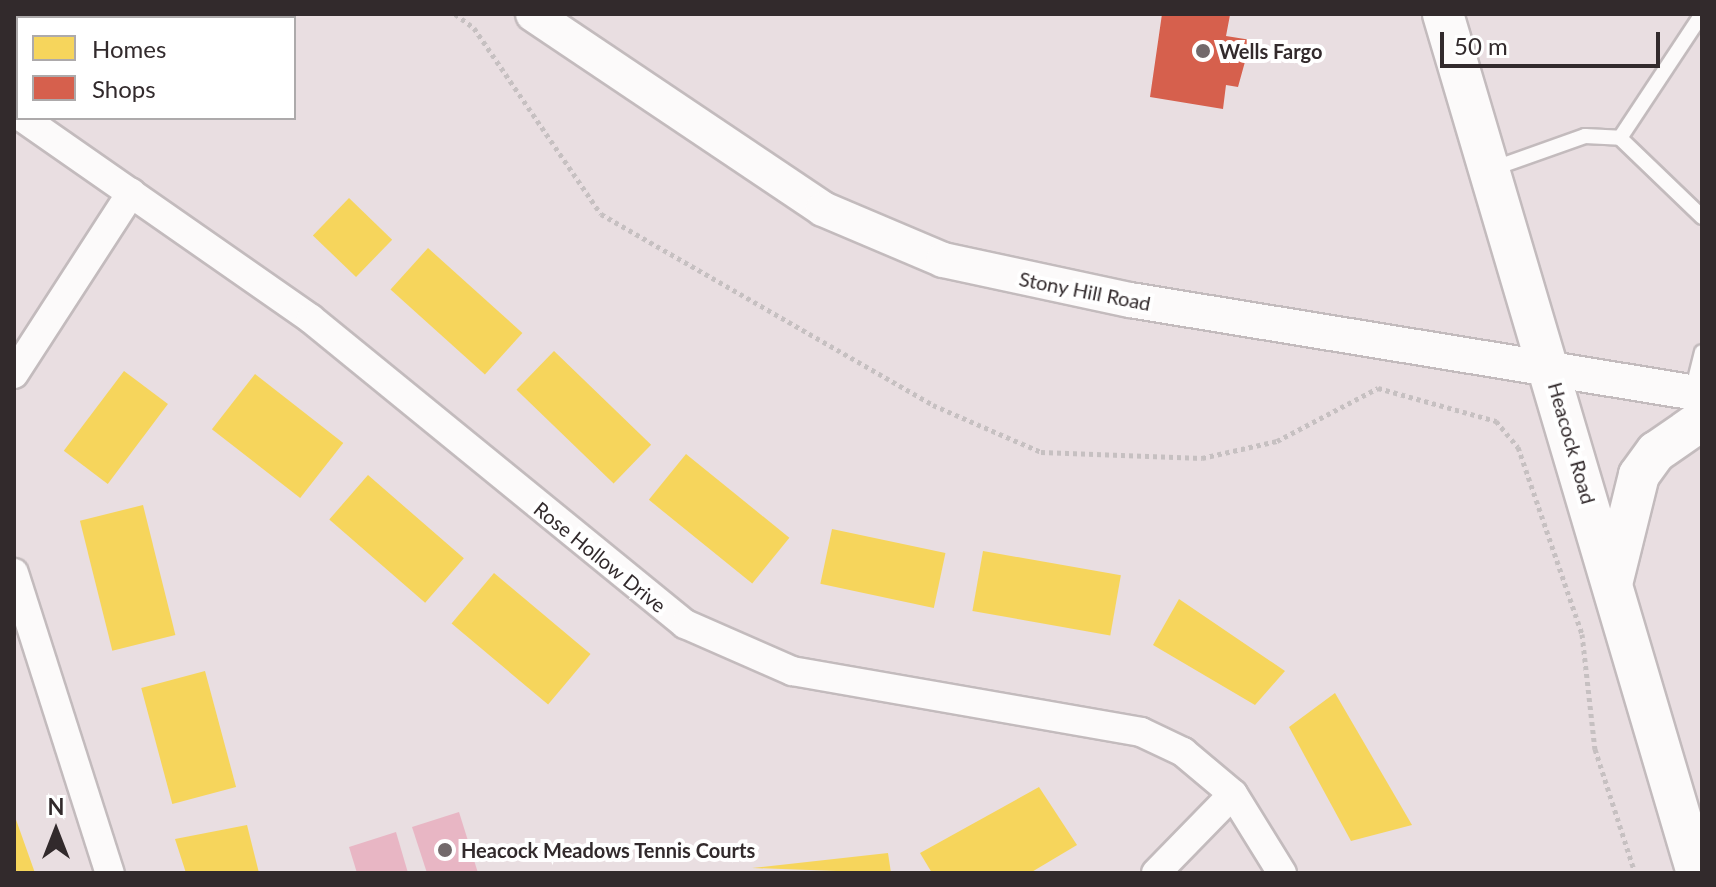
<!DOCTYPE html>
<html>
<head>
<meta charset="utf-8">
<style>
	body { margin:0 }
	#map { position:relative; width:1716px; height:887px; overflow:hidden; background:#e9dee1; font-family:Lato,sans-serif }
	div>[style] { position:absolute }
	.green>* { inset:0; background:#e8b6c4 }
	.homes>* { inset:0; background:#f6d55c; transform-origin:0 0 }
	.shops>* { inset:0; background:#d6604d }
	.path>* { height:5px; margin-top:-2.5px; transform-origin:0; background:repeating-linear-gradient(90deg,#c6c0c1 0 4px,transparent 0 8px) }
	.roads { filter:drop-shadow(2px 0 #c3bbbd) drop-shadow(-2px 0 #c3bbbd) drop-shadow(0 2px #c3bbbd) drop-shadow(0 -2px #c3bbbd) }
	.service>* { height:14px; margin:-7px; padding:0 7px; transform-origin:7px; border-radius:7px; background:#fcfafa }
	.minor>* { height:28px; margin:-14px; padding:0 14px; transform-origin:14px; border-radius:14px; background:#fcfafa }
	.tertiary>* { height:34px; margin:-17px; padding:0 17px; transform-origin:17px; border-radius:17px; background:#fcfafa }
	.secondary>* { height:40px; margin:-20px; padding:0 20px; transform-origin:20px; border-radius:20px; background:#fcfafa }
	.dots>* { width:22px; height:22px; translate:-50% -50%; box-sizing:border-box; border:4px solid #fff; border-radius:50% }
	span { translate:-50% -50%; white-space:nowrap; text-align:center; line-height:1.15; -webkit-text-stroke:8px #fff; paint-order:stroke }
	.poi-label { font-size:20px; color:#322a2c; font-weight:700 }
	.left { translate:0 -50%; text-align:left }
	.street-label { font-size:20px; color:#322a2c }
	.frame { position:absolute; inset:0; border:16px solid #322a2c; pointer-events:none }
	.legend { position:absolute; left:16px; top:16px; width:280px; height:104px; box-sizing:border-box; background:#fff; border:2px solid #adaaab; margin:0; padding:10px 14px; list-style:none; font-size:24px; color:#322a2c }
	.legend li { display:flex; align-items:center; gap:16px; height:40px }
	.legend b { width:40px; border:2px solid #adaaab }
	.north { position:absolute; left:16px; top:791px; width:80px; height:80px; -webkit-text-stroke:6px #fff; paint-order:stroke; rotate:0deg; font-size:22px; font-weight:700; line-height:32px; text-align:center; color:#322a2c }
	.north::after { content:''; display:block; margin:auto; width:28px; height:36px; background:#322a2c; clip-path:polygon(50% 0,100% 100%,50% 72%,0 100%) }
	.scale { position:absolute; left:1440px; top:32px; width:220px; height:36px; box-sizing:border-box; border:4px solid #322a2c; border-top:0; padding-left:10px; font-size:24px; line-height:28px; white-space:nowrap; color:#322a2c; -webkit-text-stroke:6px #fff; paint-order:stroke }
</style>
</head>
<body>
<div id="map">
	<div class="green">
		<div style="clip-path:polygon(459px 812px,478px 873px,427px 873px,412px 827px)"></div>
		<div style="clip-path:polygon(396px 832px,408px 873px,357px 873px,349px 847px)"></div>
	</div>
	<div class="homes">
		<div style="left:349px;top:198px;width:60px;height:52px;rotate:44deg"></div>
		<div style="left:428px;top:248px;width:127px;height:56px;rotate:42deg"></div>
		<div style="left:554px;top:351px;width:135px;height:54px;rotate:44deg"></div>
		<div style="left:124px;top:371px;width:55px;height:100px;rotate:37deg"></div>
		<div style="left:255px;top:374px;width:112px;height:70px;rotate:38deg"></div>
		<div style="left:686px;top:454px;width:133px;height:59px;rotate:39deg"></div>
		<div style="left:368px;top:475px;width:127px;height:59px;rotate:41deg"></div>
		<div style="left:143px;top:505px;width:134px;height:65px;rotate:76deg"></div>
		<div style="left:832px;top:529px;width:116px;height:56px;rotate:12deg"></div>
		<div style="left:983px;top:551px;width:140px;height:61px;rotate:10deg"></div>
		<div style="left:494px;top:573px;width:126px;height:66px;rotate:40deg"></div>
		<div style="clip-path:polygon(1179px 599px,1285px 671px,1255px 705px,1153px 645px)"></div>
		<div style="left:205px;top:671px;width:120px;height:66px;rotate:75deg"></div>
		<div style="clip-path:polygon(1335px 693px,1412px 825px,1351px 841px,1289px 727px)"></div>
		<div style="clip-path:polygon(1039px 787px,1077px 845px,1030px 873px,932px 873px,920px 853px)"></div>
		<div style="clip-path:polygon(14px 814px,35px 873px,14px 873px)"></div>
		<div style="clip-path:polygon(247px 825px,259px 873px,186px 873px,175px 839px)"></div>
		<div style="clip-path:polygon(888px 853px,891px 873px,752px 868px)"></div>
	</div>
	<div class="shops">
		<div style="clip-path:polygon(1162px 14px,1230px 15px,1226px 36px,1251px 40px,1238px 87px,1226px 85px,1223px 109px,1150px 97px)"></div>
	</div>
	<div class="path">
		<div style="left:455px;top:14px;width:24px;rotate:36deg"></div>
		<div style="left:474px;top:28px;width:225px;rotate:55.7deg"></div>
		<div style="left:601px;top:214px;width:383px;rotate:29.9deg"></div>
		<div style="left:933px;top:405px;width:118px;rotate:23.5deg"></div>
		<div style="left:1041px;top:452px;width:161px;rotate:2.1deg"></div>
		<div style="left:1202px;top:458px;width:77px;rotate:-12.8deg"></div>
		<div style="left:1277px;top:441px;width:114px;rotate:-27.7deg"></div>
		<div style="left:1378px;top:388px;width:123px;rotate:15.6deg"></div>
		<div style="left:1496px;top:421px;width:34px;rotate:50deg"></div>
		<div style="left:1518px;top:447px;width:198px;rotate:71.1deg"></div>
		<div style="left:1582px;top:634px;width:116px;rotate:83.6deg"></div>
		<div style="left:1595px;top:749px;width:130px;rotate:72.1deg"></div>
	</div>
	<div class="roads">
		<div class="service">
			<div style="left:1620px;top:138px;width:149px;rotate:-56.5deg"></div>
			<div style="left:1492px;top:169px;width:99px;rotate:-19.5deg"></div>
			<div style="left:1585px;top:136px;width:35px;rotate:3deg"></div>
			<div style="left:1620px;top:138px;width:114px;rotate:43.9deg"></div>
			<div style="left:1692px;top:392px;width:41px;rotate:-76deg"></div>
		</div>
		<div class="minor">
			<div style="left:23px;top:118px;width:351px;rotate:34.9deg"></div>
			<div style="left:311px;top:319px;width:483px;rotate:39.2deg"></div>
			<div style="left:685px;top:624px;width:117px;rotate:23.7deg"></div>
			<div style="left:792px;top:671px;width:354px;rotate:9.9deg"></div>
			<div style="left:1141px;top:732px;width:47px;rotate:25.5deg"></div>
			<div style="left:1183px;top:752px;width:65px;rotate:40deg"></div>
			<div style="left:1233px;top:794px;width:93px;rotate:58.2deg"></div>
			<div style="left:14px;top:374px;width:216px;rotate:-57.1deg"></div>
			<div style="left:14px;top:573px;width:315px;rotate:72.3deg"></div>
			<div style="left:1156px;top:873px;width:110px;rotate:-45.7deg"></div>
		</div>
		<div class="tertiary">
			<div style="left:533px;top:14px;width:349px;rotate:33.9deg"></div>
			<div style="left:823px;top:209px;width:130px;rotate:23deg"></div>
			<div style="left:943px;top:260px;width:191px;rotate:12.1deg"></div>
			<div style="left:1130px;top:300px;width:580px;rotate:9.33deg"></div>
		</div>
		<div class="secondary">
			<div style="left:1443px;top:14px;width:896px;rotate:73.53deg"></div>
			<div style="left:1613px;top:580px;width:108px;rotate:-76.1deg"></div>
			<div style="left:1639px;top:475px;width:29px;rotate:-54deg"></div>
			<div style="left:1656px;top:452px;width:56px;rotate:-34.8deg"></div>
		</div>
	</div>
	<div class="dots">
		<div style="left:1203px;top:51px;background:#72696b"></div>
		<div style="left:445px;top:850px;background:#72696b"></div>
	</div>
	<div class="poi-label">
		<span class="left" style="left:1219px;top:51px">Wells Fargo</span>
		<span class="left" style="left:461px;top:850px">Heacock Meadows Tennis Courts</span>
	</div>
	<div class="street-label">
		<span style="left:1085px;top:291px;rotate:11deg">Stony Hill Road</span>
		<span style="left:1572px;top:443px;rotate:74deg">Heacock Road</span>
		<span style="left:600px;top:557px;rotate:39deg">Rose Hollow Drive</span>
	</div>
	<div class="frame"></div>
	<ul class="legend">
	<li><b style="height:22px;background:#f6d55c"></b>Homes</li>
	<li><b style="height:22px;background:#d6604d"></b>Shops</li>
	</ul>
	<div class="north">N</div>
	<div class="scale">50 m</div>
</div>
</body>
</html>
